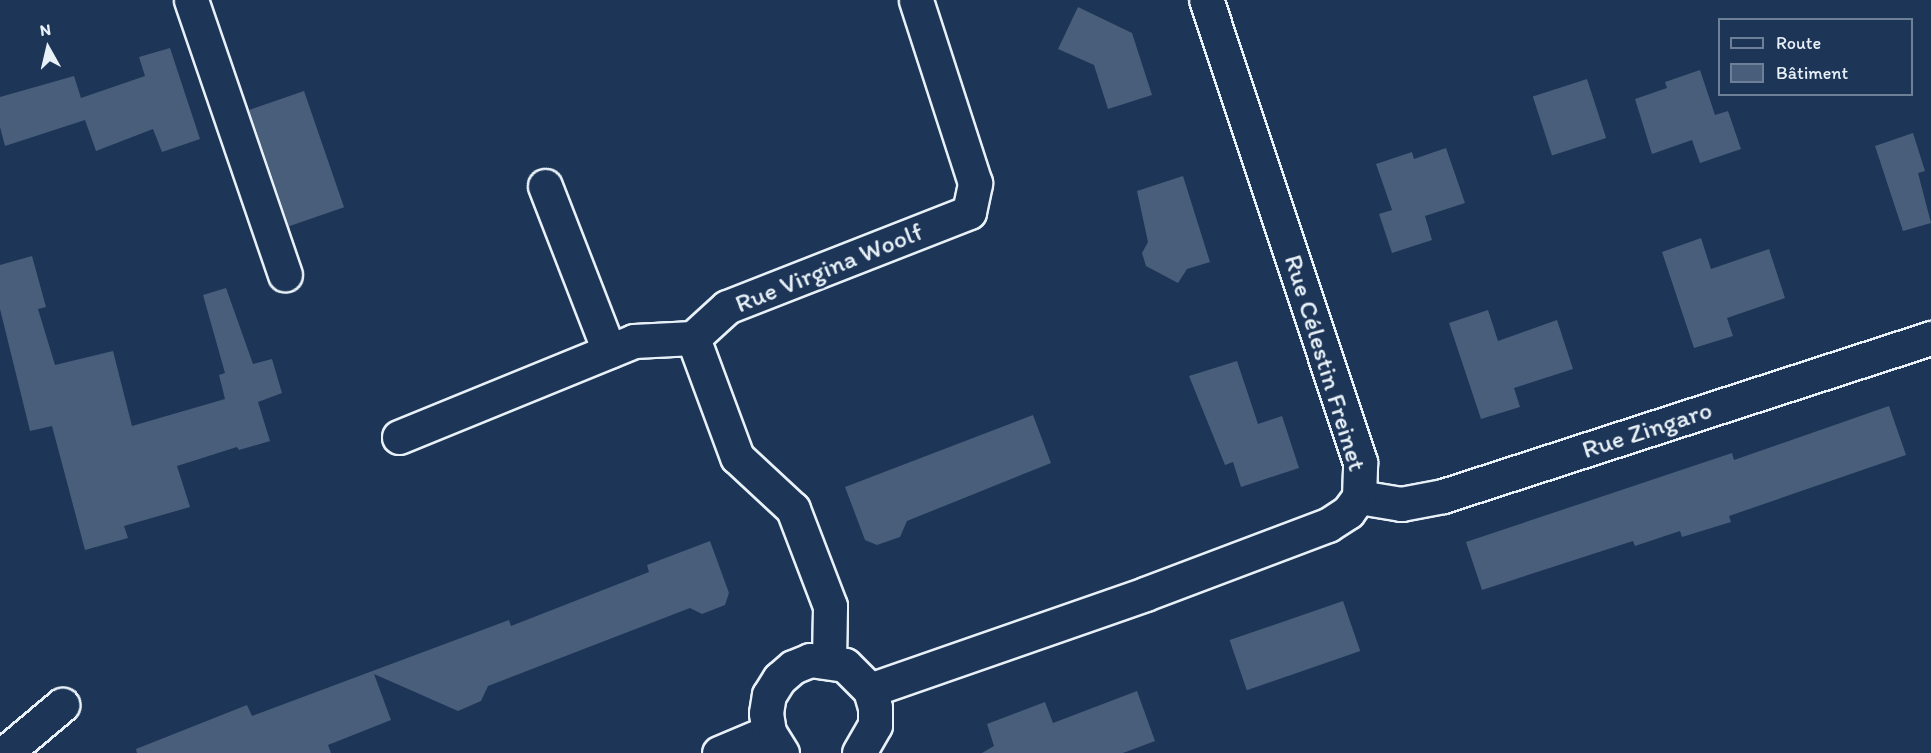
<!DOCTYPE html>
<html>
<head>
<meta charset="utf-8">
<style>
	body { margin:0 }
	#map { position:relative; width:1931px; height:753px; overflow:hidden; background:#1d3557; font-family:Itim,sans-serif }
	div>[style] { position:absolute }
	.building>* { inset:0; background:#495e7a; transform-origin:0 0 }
	.roads { filter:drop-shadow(2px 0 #e8f1f8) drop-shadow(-2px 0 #e8f1f8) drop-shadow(0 2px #e8f1f8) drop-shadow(0 -2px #e8f1f8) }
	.minor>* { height:33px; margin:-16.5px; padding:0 16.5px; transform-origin:16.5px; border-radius:16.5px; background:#1d3557 }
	span { translate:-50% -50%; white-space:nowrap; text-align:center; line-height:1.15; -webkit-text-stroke:5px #1d3557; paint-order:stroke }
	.street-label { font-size:26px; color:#e8f1f8 }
	.legend { position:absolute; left:1718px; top:18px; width:195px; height:78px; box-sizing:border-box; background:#1d3557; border:2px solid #6e8097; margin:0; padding:8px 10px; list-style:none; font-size:18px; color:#e8f1f8 }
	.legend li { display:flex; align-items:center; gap:12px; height:30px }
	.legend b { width:30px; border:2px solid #6e8097 }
	.north { position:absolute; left:18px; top:18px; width:60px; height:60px; -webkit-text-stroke:4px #1d3557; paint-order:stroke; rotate:352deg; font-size:16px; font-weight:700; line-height:24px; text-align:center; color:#e8f1f8 }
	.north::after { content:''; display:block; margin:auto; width:21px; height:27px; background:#e8f1f8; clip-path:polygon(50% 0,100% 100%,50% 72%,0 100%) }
</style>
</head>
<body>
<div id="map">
	<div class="building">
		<div style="clip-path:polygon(1078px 7px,1132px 33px,1152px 95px,1108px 109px,1094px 65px,1058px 49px)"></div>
		<div style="clip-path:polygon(170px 48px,200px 139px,162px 152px,153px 129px,96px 151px,85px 120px,5px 146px,0 127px,0 97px,74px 76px,81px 98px,145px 76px,139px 57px)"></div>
		<div style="clip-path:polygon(1700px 70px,1715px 115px,1728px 111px,1741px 149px,1700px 163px,1692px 140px,1652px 154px,1635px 99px,1667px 88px,1665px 82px)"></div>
		<div style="left:1587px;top:79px;width:62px;height:57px;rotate:72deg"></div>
		<div style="left:304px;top:91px;width:123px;height:58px;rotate:71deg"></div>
		<div style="clip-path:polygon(1913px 133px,1925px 171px,1918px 173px,1931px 223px,1903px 231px,1875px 146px)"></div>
		<div style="clip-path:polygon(1446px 148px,1465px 203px,1425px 216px,1432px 240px,1392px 253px,1379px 214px,1392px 210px,1376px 164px,1412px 152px,1414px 159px)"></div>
		<div style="clip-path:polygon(1183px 176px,1210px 262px,1187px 269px,1178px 283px,1146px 266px,1142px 253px,1148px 242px,1137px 191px)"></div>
		<div style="clip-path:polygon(1701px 238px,1711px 269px,1769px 249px,1785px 298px,1727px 318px,1733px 336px,1694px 348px,1662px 252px)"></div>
		<div style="clip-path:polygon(32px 256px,46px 307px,38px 309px,55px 365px,113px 351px,132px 426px,225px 399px,219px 375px,225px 373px,203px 295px,226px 288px,253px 364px,272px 359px,282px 393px,258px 402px,270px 441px,239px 450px,237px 447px,177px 466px,190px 507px,124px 526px,128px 538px,85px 550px,52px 426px,30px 431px,0 309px,0 265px)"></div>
		<div style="clip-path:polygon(1488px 310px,1498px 341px,1557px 320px,1573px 369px,1514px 388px,1520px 407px,1481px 419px,1449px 323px)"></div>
		<div style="clip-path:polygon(1237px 361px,1258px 424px,1282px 416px,1299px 468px,1241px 487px,1233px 462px,1225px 465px,1189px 376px)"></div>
		<div style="clip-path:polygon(1889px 406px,1906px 455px,1729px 516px,1731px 522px,1682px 537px,1680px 531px,1635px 546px,1633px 541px,1482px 590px,1466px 542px,1732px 453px,1734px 460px)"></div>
		<div style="clip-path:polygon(1033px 415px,1051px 463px,907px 521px,900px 537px,877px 545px,865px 540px,845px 487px)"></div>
		<div style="clip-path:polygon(710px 541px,729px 593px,725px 605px,702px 614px,690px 608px,488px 686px,481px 701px,458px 711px,374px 674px,391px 720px,328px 745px,331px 753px,137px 753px,136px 749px,247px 705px,252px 716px,509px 620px,511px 626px,649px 572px,647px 565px)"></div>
		<div style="left:1343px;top:601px;width:53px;height:120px;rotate:71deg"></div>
		<div style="clip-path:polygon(1137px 691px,1155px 741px,1123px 753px,982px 753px,994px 746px,987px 724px,1045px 702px,1053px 723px)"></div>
	</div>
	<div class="roads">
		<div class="minor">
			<div style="left:191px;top:0;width:290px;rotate:71.1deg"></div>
			<div style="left:545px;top:186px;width:177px;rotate:68.8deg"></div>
			<div style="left:399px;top:437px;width:254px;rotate:-22.2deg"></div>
			<div style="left:634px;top:341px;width:59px;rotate:-2.9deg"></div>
			<div style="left:1359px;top:497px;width:43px;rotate:9.5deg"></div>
			<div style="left:1401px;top:504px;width:43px;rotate:-10.8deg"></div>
			<div style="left:1443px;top:496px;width:513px;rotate:-17.94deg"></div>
			<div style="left:829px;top:660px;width:54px;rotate:-88.9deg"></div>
			<div style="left:830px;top:606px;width:104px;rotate:-110.9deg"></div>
			<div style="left:793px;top:509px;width:76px;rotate:-137.1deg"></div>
			<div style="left:737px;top:457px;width:127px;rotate:-110.3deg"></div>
			<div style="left:693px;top:338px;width:46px;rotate:-42.4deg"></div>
			<div style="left:727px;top:307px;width:260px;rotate:-21.4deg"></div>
			<div style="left:969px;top:212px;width:30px;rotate:-78deg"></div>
			<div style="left:975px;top:183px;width:192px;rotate:-107.9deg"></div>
			<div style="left:870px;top:690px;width:291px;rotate:-19.2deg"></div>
			<div style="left:1145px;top:594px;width:196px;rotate:-20.7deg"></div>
			<div style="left:1328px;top:525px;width:24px;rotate:-33deg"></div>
			<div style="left:1348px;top:512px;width:19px;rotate:-54deg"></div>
			<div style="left:1359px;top:497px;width:35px;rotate:-88deg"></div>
			<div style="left:1360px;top:462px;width:487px;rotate:-108.4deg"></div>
			<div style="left:5px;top:753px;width:75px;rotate:-40.1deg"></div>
			<div style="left:719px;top:753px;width:54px;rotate:-22.8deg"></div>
			<div style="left:782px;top:753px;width:25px;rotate:-122deg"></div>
			<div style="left:769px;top:732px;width:19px;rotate:-99deg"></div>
			<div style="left:766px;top:713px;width:18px;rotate:-81deg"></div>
			<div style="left:769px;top:695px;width:19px;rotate:-58deg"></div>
			<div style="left:779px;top:679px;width:18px;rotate:-41deg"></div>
			<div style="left:793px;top:667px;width:18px;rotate:-22deg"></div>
			<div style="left:810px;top:660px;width:35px;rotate:8deg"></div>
			<div style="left:845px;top:665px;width:35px;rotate:45deg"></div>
			<div style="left:870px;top:690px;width:18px;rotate:74deg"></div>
			<div style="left:875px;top:707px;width:18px;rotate:90deg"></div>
			<div style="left:875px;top:725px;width:32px;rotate:120deg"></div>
		</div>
	</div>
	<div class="street-label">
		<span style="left:829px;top:268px;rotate:-22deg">Rue Virgina Woolf</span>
		<span style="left:1325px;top:363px;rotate:73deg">Rue Célestin Freinet</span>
		<span style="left:1647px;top:430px;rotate:-18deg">Rue Zingaro</span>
	</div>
	<ul class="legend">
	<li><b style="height:8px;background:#1d3557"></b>Route</li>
	<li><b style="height:16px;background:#495e7a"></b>Bâtiment</li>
	</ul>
	<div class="north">N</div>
</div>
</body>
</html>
